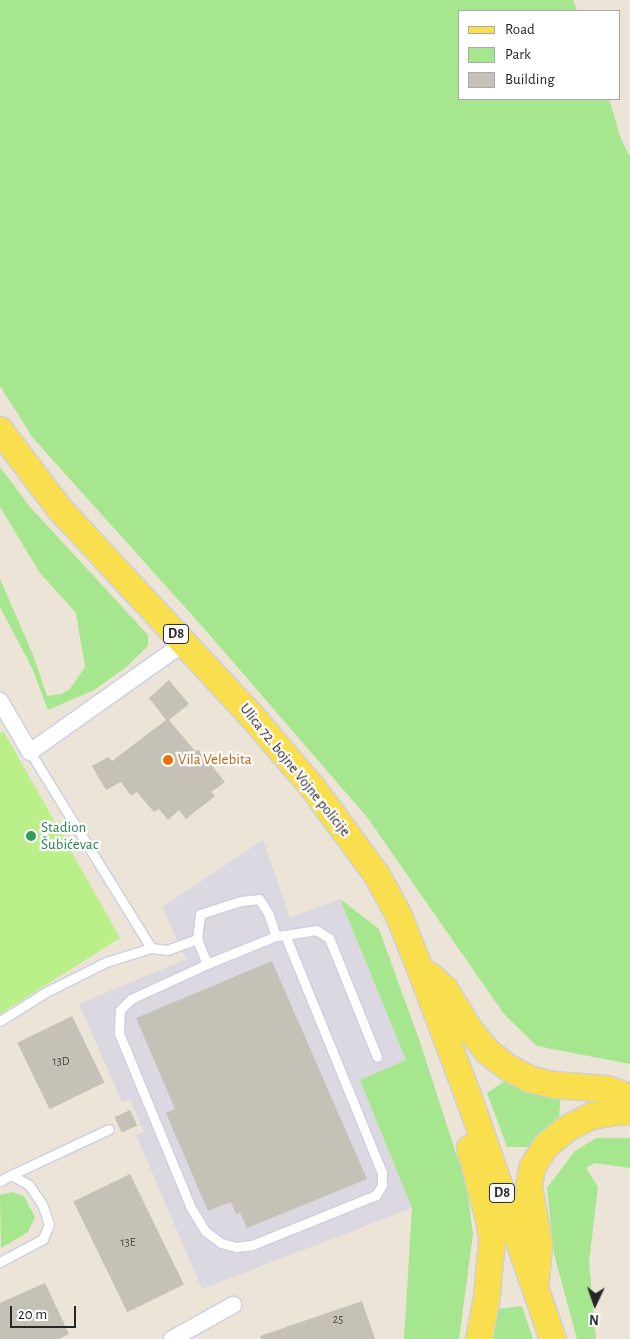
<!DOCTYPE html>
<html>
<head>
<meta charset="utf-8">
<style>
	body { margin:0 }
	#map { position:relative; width:630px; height:1339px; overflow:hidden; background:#ebe4d7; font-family:"Alegreya Sans",sans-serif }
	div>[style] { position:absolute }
	.industrial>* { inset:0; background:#dcd8e2 }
	.green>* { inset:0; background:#a5e68e }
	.pitch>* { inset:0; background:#bbef89 }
	.building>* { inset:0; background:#c6c1b7; transform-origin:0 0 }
	.roads { filter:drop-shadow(1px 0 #cccee2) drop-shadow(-1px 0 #cccee2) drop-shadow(0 1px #cccee2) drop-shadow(0 -1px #cccee2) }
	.lane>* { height:9px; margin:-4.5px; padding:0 4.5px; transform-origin:4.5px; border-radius:4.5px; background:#fff }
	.street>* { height:16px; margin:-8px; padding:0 8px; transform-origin:8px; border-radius:8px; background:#fff }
	.primary>* { height:26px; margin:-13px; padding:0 13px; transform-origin:13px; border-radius:13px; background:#f9df4d }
	.dots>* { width:14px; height:14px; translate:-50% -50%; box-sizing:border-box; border:2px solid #fff; border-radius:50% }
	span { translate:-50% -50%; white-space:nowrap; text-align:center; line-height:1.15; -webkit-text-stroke:4.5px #fff; paint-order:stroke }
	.number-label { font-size:12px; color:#4f4e4b }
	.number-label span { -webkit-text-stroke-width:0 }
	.shield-label span { padding:1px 4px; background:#fff; border:1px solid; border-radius:4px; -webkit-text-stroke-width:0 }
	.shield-label { font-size:14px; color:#272727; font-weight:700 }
	.food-label { font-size:15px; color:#c56008 }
	.left { translate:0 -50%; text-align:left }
	.street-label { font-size:15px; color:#272727 }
	.leisure-label { font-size:15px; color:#27864d }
	.legend { position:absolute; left:458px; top:10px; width:162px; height:90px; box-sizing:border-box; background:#fff; border:1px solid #a9a9a9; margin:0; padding:6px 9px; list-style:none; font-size:15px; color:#272727 }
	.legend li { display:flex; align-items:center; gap:10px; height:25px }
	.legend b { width:25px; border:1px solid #a9a9a9 }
	.north { position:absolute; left:570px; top:1279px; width:50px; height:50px; -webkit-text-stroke:4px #fff; paint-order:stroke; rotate:183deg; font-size:14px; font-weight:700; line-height:20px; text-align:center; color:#272727 }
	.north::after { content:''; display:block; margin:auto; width:18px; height:22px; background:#272727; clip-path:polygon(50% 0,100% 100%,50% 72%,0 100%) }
	.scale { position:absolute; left:10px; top:1306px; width:66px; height:22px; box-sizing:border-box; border:2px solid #272727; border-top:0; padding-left:6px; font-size:15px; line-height:18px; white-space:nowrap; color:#272727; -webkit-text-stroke:4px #fff; paint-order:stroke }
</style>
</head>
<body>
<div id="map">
	<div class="industrial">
		<div style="clip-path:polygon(263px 840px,290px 918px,340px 899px,406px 1060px,412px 1208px,202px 1289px,136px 1135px,144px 1132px,130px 1099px,122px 1102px,79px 1004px,186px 959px,162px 907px)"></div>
	</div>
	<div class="green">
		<div style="clip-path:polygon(0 0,573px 0,577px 11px,459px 11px,459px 99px,609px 99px,621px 139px,630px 157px,630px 1064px,537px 1046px,504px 1014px,367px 817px,201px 625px,33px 438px,0 386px)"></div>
		<div style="clip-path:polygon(0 467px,30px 507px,148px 635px,148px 646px,125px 668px,94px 690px,48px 710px,33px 670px,0 607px,0 579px,34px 657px,47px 696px,61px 694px,70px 689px,85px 667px,76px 613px,40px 573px,0 507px)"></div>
		<div style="clip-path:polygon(340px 899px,379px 929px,421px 1045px,467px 1188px,473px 1234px,459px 1339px,404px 1339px,412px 1208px,360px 1080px,406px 1060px)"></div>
		<div style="clip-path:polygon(509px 1078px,561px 1094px,559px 1118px,541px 1133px,531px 1147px,507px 1147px,487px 1093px)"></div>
		<div style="clip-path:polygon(596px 1138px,630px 1138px,630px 1168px,595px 1163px,586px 1168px,598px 1187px,589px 1262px,596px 1339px,577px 1339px,554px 1254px,547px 1188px,575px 1151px)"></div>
		<div style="clip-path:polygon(12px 1192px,24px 1196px,35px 1217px,28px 1232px,1px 1248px,0 1195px)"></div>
		<div style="clip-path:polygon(522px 1306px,533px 1339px,493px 1339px,498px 1309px)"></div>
	</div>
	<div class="pitch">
		<div style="clip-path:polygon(4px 732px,120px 938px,0 1014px,0 733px)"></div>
	</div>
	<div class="building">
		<div style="clip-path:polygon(169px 680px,189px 704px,169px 720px,195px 751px,199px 750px,225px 782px,211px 792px,215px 796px,186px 819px,179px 810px,168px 820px,159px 809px,154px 812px,137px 792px,131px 796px,121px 782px,106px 790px,92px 766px,108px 757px,112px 761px,166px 720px,149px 698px)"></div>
		<div style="clip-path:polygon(272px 961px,367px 1179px,247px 1228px,240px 1212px,236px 1214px,231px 1202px,208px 1211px,166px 1113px,175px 1109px,136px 1018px)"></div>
		<div style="left:72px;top:1016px;width:74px;height:61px;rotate:64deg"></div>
		<div style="left:130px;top:1110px;width:17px;height:17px;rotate:65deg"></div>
		<div style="left:130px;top:1174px;width:123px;height:63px;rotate:64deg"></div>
		<div style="clip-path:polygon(45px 1283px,69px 1334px,59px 1339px,0 1339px,0 1303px)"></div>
		<div style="clip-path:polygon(362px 1301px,375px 1339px,261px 1339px,260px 1336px)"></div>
	</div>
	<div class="roads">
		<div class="lane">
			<div style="left:30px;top:752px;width:230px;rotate:58.3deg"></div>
			<div style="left:151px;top:948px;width:16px;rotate:7deg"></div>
			<div style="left:167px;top:950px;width:32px;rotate:-20deg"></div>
			<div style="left:197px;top:939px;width:27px;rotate:68deg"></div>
			<div style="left:285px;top:935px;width:257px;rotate:67.8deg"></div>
			<div style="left:382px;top:1173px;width:12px;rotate:90deg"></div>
			<div style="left:382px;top:1185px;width:12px;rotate:121deg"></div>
			<div style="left:376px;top:1195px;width:134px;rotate:158deg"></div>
			<div style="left:252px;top:1245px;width:16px;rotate:173deg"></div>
			<div style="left:236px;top:1247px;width:16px;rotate:-165deg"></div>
			<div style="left:221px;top:1243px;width:20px;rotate:-143deg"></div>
			<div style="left:205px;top:1231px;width:27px;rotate:-121deg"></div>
			<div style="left:191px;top:1208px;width:189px;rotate:-112.4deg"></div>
			<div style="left:119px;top:1033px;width:23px;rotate:-88deg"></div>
			<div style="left:120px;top:1010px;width:16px;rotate:-45deg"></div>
			<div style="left:131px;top:999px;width:84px;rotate:-24.7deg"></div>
			<div style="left:207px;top:964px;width:74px;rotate:-22.1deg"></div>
			<div style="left:276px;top:936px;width:9px;rotate:-6deg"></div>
			<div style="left:285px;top:935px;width:31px;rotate:-9deg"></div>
			<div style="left:316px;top:930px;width:15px;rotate:32deg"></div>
			<div style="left:329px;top:938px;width:128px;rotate:68deg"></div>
			<div style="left:197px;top:939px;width:25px;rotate:-83deg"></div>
			<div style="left:200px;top:914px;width:43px;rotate:-17.6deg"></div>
			<div style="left:241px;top:901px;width:18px;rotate:-6deg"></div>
			<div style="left:259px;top:899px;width:17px;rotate:57deg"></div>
			<div style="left:268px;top:913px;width:24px;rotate:71deg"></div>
			<div style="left:0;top:1021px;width:54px;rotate:-32.2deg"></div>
			<div style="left:46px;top:992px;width:67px;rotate:-26.6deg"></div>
			<div style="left:106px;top:962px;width:47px;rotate:-17.3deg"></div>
			<div style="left:11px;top:1175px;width:108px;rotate:-25.1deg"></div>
			<div style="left:0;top:1181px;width:13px;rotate:-29deg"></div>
			<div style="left:11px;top:1175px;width:21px;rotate:29deg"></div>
			<div style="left:29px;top:1185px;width:23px;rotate:56deg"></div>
			<div style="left:42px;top:1204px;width:21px;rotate:71deg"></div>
			<div style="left:49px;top:1224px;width:16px;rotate:112deg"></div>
			<div style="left:43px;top:1239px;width:49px;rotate:151.9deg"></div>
		</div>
		<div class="street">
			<div style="left:0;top:701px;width:59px;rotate:59.5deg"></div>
			<div style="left:30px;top:752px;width:189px;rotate:-35.3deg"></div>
			<div style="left:172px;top:1339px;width:70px;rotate:-29.1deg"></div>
		</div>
		<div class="primary">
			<div style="left:0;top:430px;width:98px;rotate:52.9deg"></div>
			<div style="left:59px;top:508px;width:289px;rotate:47.2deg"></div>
			<div style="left:255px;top:720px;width:89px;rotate:49.5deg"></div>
			<div style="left:313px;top:788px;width:108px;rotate:53.7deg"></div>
			<div style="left:377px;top:875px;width:47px;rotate:61.8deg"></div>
			<div style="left:399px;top:916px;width:59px;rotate:68.2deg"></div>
			<div style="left:421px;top:971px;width:136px;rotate:69.3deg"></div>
			<div style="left:469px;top:1098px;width:255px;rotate:70.8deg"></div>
			<div style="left:429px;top:975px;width:21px;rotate:41deg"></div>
			<div style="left:445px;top:989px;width:48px;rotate:58.6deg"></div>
			<div style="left:470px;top:1030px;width:28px;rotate:51deg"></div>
			<div style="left:488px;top:1052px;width:24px;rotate:38deg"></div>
			<div style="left:507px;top:1067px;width:26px;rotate:28deg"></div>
			<div style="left:530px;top:1079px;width:25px;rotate:14deg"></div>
			<div style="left:554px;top:1085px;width:53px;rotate:4.3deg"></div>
			<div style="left:607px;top:1089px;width:24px;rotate:19deg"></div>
			<div style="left:470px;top:1148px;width:74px;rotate:75.2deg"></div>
			<div style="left:489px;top:1220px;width:20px;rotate:81deg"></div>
			<div style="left:492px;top:1240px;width:56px;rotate:95.1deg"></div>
			<div style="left:487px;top:1296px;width:44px;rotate:100.5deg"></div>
			<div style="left:536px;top:1280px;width:37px;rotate:-85deg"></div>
			<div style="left:539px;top:1243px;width:57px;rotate:-100.1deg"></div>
			<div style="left:529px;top:1187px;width:19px;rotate:-81deg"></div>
			<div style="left:532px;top:1168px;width:26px;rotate:-58deg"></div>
			<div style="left:546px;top:1146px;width:26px;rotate:-40deg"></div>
			<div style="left:566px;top:1129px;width:29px;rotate:-27deg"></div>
			<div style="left:592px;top:1116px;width:24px;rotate:-9deg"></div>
			<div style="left:616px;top:1112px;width:14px"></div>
		</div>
	</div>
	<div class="dots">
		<div style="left:168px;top:760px;background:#e8710a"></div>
		<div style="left:31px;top:836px;background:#2e9e5b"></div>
	</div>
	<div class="number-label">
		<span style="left:61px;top:1062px">13D</span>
		<span style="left:128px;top:1243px">13E</span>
		<span style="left:338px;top:1320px">25</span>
	</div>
	<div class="shield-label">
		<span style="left:176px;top:634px">D8</span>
		<span style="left:502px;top:1193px">D8</span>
	</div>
	<div class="food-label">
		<span class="left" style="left:178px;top:760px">Vila Velebita</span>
	</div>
	<div class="street-label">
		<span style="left:295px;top:770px;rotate:51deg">Ulica 72. bojne Vojne policije</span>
	</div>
	<div class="leisure-label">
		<span class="left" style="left:41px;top:836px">Stadion<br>Šubićevac</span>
	</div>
	<ul class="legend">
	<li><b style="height:6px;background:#f9df4d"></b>Road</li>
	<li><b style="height:14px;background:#a5e68e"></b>Park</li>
	<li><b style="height:14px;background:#c6c1b7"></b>Building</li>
	</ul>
	<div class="north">N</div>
	<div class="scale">20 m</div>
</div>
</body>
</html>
